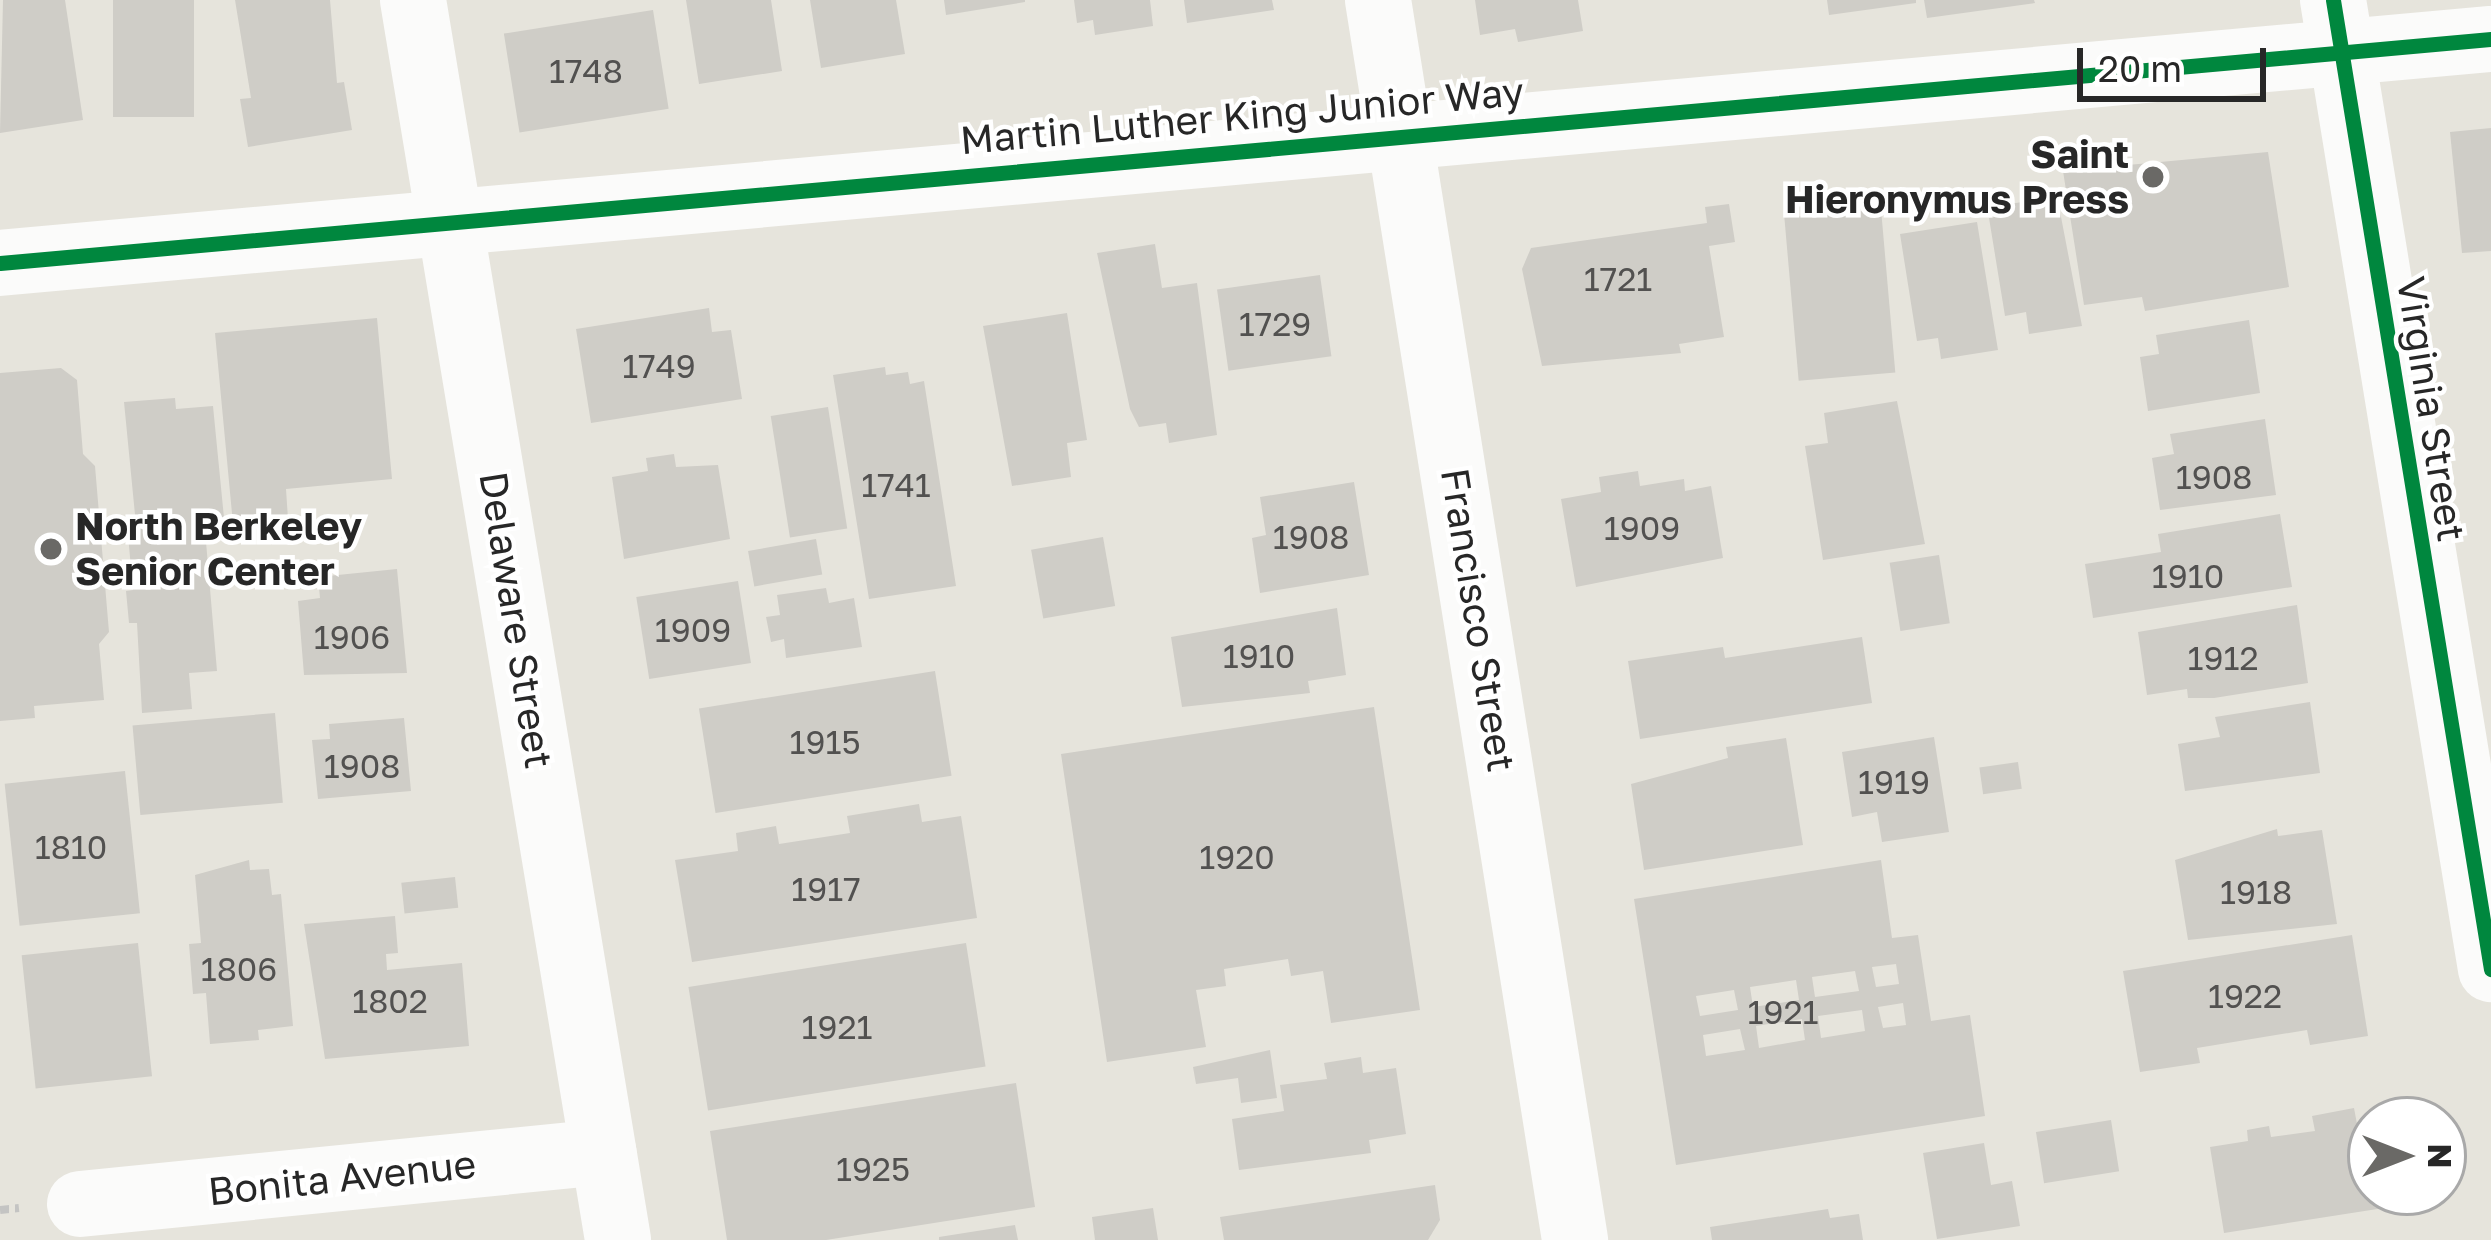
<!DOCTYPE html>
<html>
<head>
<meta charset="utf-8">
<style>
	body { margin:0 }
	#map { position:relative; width:2491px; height:1240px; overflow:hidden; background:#e6e4dc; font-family:"Golos Text",sans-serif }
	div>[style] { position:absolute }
	.building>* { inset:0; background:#cfcdc7; transform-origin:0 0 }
	.path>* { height:8px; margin-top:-4px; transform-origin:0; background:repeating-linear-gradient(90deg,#c4c4c3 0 9px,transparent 0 15px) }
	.street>* { height:66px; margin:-33px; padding:0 33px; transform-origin:33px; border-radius:33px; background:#fbfbfa }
	.secondary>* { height:66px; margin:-33px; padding:0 33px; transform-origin:33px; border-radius:33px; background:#fbfbfa }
	.cycleway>* { height:15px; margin:-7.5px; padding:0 7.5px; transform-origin:7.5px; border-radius:7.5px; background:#00873e }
	.dots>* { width:33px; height:33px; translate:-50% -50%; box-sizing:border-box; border:6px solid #fff; border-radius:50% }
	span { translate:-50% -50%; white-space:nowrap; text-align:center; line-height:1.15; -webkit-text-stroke:9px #fff; paint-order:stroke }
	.number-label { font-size:33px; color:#525150 }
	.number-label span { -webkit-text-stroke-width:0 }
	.street-label { font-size:39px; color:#272727 }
	.poi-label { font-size:39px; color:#272727; font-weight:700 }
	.right { translate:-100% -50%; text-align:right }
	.left { translate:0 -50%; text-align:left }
	.north { position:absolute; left:2347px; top:1096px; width:120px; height:120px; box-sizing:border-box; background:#fff; border:3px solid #a9a9a9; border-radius:50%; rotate:90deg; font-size:33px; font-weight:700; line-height:48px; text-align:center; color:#272727 }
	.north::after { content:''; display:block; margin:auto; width:42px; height:54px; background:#6a6966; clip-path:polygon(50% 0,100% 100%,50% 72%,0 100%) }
	.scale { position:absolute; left:2077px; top:48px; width:189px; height:54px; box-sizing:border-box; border:6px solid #272727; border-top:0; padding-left:15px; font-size:36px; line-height:42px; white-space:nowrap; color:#272727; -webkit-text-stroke:9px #fff; paint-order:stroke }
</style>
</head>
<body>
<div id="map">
	<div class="building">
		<div style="clip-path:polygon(3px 0,65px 0,83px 120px,0 133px)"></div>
		<div style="left:113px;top:0;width:81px;height:117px"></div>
		<div style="clip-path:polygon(235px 0,330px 0,337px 83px,344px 82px,352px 130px,248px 147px,240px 99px,251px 98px)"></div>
		<div style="clip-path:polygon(686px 0,771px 0,782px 71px,699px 84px)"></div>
		<div style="clip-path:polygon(810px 0,896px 0,905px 54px,821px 68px)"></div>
		<div style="clip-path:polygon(944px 0,1025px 0,1025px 2px,946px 15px)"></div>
		<div style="clip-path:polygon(1074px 0,1150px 0,1153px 26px,1095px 35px,1093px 20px,1077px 23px)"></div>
		<div style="clip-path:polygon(1184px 0,1272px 0,1274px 10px,1187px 23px)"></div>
		<div style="clip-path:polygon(1475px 0,1578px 0,1583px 31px,1518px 42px,1515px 29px,1480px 35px)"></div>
		<div style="clip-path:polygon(1827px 0,1916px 0,1916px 3px,1829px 15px)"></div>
		<div style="clip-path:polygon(1924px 0,2034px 0,2035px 3px,1927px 18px)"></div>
		<div style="left:653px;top:10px;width:100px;height:151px;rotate:81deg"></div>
		<div style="clip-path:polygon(2491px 128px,2491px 251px,2462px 253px,2450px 132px)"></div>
		<div style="clip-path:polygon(2268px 152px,2289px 287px,2145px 311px,2142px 297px,2084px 305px,2063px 171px)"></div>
		<div style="clip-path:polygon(2057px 196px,2082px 326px,2029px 334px,2026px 312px,2005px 316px,1989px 218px,2011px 214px,2010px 204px)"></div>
		<div style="clip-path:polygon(1729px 204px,1735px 242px,1709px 246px,1724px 337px,1679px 344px,1681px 353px,1542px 366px,1522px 269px,1531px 248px,1707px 223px,1705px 207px)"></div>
		<div style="left:1881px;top:209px;width:164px;height:97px;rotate:85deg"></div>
		<div style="clip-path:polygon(1977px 222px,1998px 350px,1941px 359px,1938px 338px,1917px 341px,1900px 234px)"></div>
		<div style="clip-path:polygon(1155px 244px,1162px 288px,1197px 283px,1217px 435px,1169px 443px,1166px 423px,1139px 427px,1130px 409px,1097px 253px)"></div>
		<div style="left:1320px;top:275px;width:82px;height:104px;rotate:82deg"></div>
		<div style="clip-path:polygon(709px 308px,712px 332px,731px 330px,742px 399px,591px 423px,576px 329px)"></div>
		<div style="clip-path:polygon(1067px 313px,1087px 440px,1067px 443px,1071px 477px,1012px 486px,983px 326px)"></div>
		<div style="clip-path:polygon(377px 318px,392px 479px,286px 489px,288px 519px,233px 524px,215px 333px)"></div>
		<div style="clip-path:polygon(2249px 320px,2260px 393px,2148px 411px,2140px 357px,2159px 354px,2156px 335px)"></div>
		<div style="clip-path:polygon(885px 367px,886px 375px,908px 372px,910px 384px,924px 381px,956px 586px,869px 599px,833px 375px)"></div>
		<div style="clip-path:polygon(61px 368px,77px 380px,83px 454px,95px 466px,109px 632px,99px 644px,104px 700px,34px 706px,35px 718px,0 721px,0 373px)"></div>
		<div style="clip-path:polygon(175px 398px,176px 409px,213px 406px,225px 528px,205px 530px,217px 671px,189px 673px,192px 709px,142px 713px,137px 623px,129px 623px,126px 591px,133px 590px,128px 535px,137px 535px,124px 402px)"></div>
		<div style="clip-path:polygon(1897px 401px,1925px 544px,1823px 560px,1805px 446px,1828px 443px,1824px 413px)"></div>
		<div style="left:828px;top:407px;width:123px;height:58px;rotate:81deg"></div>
		<div style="clip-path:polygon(2265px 419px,2276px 495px,2160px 510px,2152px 458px,2174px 454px,2170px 434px)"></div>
		<div style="clip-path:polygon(674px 454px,676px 467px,718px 465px,730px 539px,624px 559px,612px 477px,648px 471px,646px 458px)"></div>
		<div style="clip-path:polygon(1638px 471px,1640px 486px,1684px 479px,1685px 491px,1711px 486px,1723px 558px,1576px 587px,1561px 499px,1601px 492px,1599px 477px)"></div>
		<div style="clip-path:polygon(1354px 482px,1369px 575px,1260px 593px,1252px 538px,1266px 535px,1260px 497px)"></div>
		<div style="clip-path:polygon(2280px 514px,2292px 587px,2093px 618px,2085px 564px,2161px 552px,2158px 534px)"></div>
		<div style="left:1103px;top:537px;width:70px;height:73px;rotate:80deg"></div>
		<div style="left:816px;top:539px;width:36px;height:69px;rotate:80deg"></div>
		<div style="left:1939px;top:555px;width:69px;height:50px;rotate:81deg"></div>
		<div style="clip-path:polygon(397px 569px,407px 673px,304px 675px,298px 601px,320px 598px,318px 577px)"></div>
		<div style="left:738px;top:581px;width:83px;height:103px;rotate:81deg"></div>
		<div style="clip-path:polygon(826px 588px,829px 603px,854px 598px,862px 647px,786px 658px,784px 639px,771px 642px,766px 617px,780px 615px,777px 595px)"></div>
		<div style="clip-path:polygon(2297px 605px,2308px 683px,2214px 698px,2188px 698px,2187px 689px,2147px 695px,2138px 632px)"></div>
		<div style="clip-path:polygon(1337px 608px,1346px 675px,1308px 681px,1310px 693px,1182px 707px,1171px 637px)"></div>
		<div style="clip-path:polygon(1862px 637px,1872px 703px,1640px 739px,1628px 661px,1723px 647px,1725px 658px)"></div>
		<div style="left:935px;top:671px;width:106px;height:239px;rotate:81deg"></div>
		<div style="clip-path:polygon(2310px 702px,2320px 773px,2185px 791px,2178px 744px,2220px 737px,2215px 717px)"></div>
		<div style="clip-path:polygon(1374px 707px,1420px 1010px,1331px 1023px,1323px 971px,1291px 976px,1288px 959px,1224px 969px,1226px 986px,1196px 990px,1206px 1047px,1107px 1062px,1061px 754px)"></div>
		<div style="left:275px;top:713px;width:90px;height:143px;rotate:85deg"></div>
		<div style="clip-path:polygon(404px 718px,411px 791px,318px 799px,312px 740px,330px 739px,329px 724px)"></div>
		<div style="clip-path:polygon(1934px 737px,1949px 832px,1882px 842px,1877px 812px,1852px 817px,1842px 752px)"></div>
		<div style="clip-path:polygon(1786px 738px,1803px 845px,1644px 870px,1631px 784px,1728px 758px,1726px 747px)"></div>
		<div style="left:2018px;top:762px;width:27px;height:39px;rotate:82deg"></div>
		<div style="left:125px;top:771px;width:143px;height:121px;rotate:84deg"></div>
		<div style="clip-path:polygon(919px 804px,922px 822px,961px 816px,977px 918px,692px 962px,675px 860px,738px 851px,736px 833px,776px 826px,779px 844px,850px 833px,847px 816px)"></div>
		<div style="clip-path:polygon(2277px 829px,2278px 836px,2322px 830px,2337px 924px,2188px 940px,2175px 860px)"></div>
		<div style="clip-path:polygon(249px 860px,250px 870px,269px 869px,272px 895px,281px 894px,293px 1026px,258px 1030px,259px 1040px,210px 1044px,206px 993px,193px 994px,189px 944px,201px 943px,195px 875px)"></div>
		<div style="clip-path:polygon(evenodd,1881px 860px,1892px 938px,1918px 935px,1931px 1021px,1970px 1015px,1985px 1116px,1676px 1165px,1634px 899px,1881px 860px,1896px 964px,1899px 984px,1876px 987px,1872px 967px,1896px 964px,1881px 860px,1855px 971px,1859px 991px,1815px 997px,1812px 977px,1855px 971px,1881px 860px,1796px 980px,1799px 1000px,1753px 1007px,1750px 987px,1796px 980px,1881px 860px,1734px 990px,1738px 1010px,1700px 1016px,1696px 996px,1734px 990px,1881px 860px,1903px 1003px,1906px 1025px,1883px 1028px,1878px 1007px,1903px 1003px,1881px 860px,1862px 1010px,1865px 1031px,1821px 1038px,1818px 1016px,1862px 1010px,1881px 860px,1802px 1019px,1805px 1040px,1759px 1048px,1756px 1026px,1802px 1019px,1881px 860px,1740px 1029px,1745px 1050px,1706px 1056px,1703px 1035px,1740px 1029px)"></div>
		<div style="left:455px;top:877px;width:31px;height:54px;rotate:84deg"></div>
		<div style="clip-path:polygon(395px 916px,398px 953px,386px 954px,387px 970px,462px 963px,469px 1046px,325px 1059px,304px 924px)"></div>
		<div style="clip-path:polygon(2352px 935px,2368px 1036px,2310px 1045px,2307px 1030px,2197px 1048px,2200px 1063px,2140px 1072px,2123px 971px)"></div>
		<div style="left:138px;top:943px;width:134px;height:117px;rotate:84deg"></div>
		<div style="left:966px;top:943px;width:125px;height:281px;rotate:81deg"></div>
		<div style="clip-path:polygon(1270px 1050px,1277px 1098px,1241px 1103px,1238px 1078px,1196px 1084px,1193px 1067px)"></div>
		<div style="clip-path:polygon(1361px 1057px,1363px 1073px,1396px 1068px,1406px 1134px,1369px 1140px,1371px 1153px,1239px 1170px,1232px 1119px,1284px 1111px,1280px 1085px,1327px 1079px,1324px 1063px)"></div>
		<div style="clip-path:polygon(1016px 1083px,1035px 1207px,826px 1240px,727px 1240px,710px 1131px)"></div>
		<div style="clip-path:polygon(2354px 1108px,2357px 1124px,2371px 1122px,2371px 1192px,2401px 1192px,2403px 1205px,2224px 1233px,2210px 1147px,2248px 1141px,2247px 1130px,2269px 1126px,2271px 1137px,2315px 1131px,2312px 1116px)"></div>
		<div style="left:2111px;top:1120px;width:52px;height:76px;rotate:81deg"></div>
		<div style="clip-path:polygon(1984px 1143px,1991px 1185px,2012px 1181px,2020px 1226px,1937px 1239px,1923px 1153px)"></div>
		<div style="clip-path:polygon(1435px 1185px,1440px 1220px,1428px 1240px,1224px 1240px,1220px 1217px)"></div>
		<div style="clip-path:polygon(1153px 1208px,1158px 1240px,1095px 1240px,1092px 1217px)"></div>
		<div style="clip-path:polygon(1828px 1209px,1830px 1218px,1859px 1214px,1863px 1240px,1712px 1240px,1710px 1227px)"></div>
		<div style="clip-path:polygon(1015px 1225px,1018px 1240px,939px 1240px,939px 1237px)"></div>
	</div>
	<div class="path">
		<div style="left:0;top:1210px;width:19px;rotate:-6deg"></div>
	</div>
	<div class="street">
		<div style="left:413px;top:0;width:1257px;rotate:80.61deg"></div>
		<div style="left:1378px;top:0;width:1256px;rotate:80.97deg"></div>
		<div style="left:2333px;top:0;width:982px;rotate:80.74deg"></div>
		<div style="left:80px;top:1204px;width:526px;rotate:-5.68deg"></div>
	</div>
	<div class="secondary">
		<div style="left:0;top:263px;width:2501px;rotate:-5.14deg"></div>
	</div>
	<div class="cycleway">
		<div style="left:2333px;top:0;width:982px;rotate:80.74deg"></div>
		<div style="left:0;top:263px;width:2501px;rotate:-5.14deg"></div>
	</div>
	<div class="dots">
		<div style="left:2153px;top:177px;background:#6a6966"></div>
		<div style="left:51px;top:549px;background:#6a6966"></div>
	</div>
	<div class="number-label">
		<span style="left:586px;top:71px">1748</span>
		<span style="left:1618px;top:279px">1721</span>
		<span style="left:1275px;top:324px">1729</span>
		<span style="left:659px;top:366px">1749</span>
		<span style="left:2214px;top:477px">1908</span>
		<span style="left:896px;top:485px">1741</span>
		<span style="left:1642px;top:528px">1909</span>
		<span style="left:1311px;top:537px">1908</span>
		<span style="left:2188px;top:576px">1910</span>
		<span style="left:693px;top:630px">1909</span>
		<span style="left:352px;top:637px">1906</span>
		<span style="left:1259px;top:656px">1910</span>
		<span style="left:2223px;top:658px">1912</span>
		<span style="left:825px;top:742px">1915</span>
		<span style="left:362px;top:766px">1908</span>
		<span style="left:1894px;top:782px">1919</span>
		<span style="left:71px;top:847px">1810</span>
		<span style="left:1237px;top:857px">1920</span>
		<span style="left:826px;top:889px">1917</span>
		<span style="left:2256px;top:892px">1918</span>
		<span style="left:239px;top:969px">1806</span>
		<span style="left:2245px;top:996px">1922</span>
		<span style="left:390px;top:1001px">1802</span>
		<span style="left:1783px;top:1012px">1921</span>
		<span style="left:837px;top:1027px">1921</span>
		<span style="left:873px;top:1169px">1925</span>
	</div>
	<div class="street-label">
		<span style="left:1242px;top:116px;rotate:-5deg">Martin Luther King Junior Way</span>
		<span style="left:2431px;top:409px;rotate:81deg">Virginia Street</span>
		<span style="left:516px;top:620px;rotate:81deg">Delaware Street</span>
		<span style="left:1478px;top:620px;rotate:81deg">Francisco Street</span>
		<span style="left:342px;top:1178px;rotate:-6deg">Bonita Avenue</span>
	</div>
	<div class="poi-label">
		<span class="right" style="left:2129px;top:177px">Saint<br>Hieronymus Press</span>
		<span class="left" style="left:75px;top:549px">North Berkeley<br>Senior Center</span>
	</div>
	<div class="north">N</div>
	<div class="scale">20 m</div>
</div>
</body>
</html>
